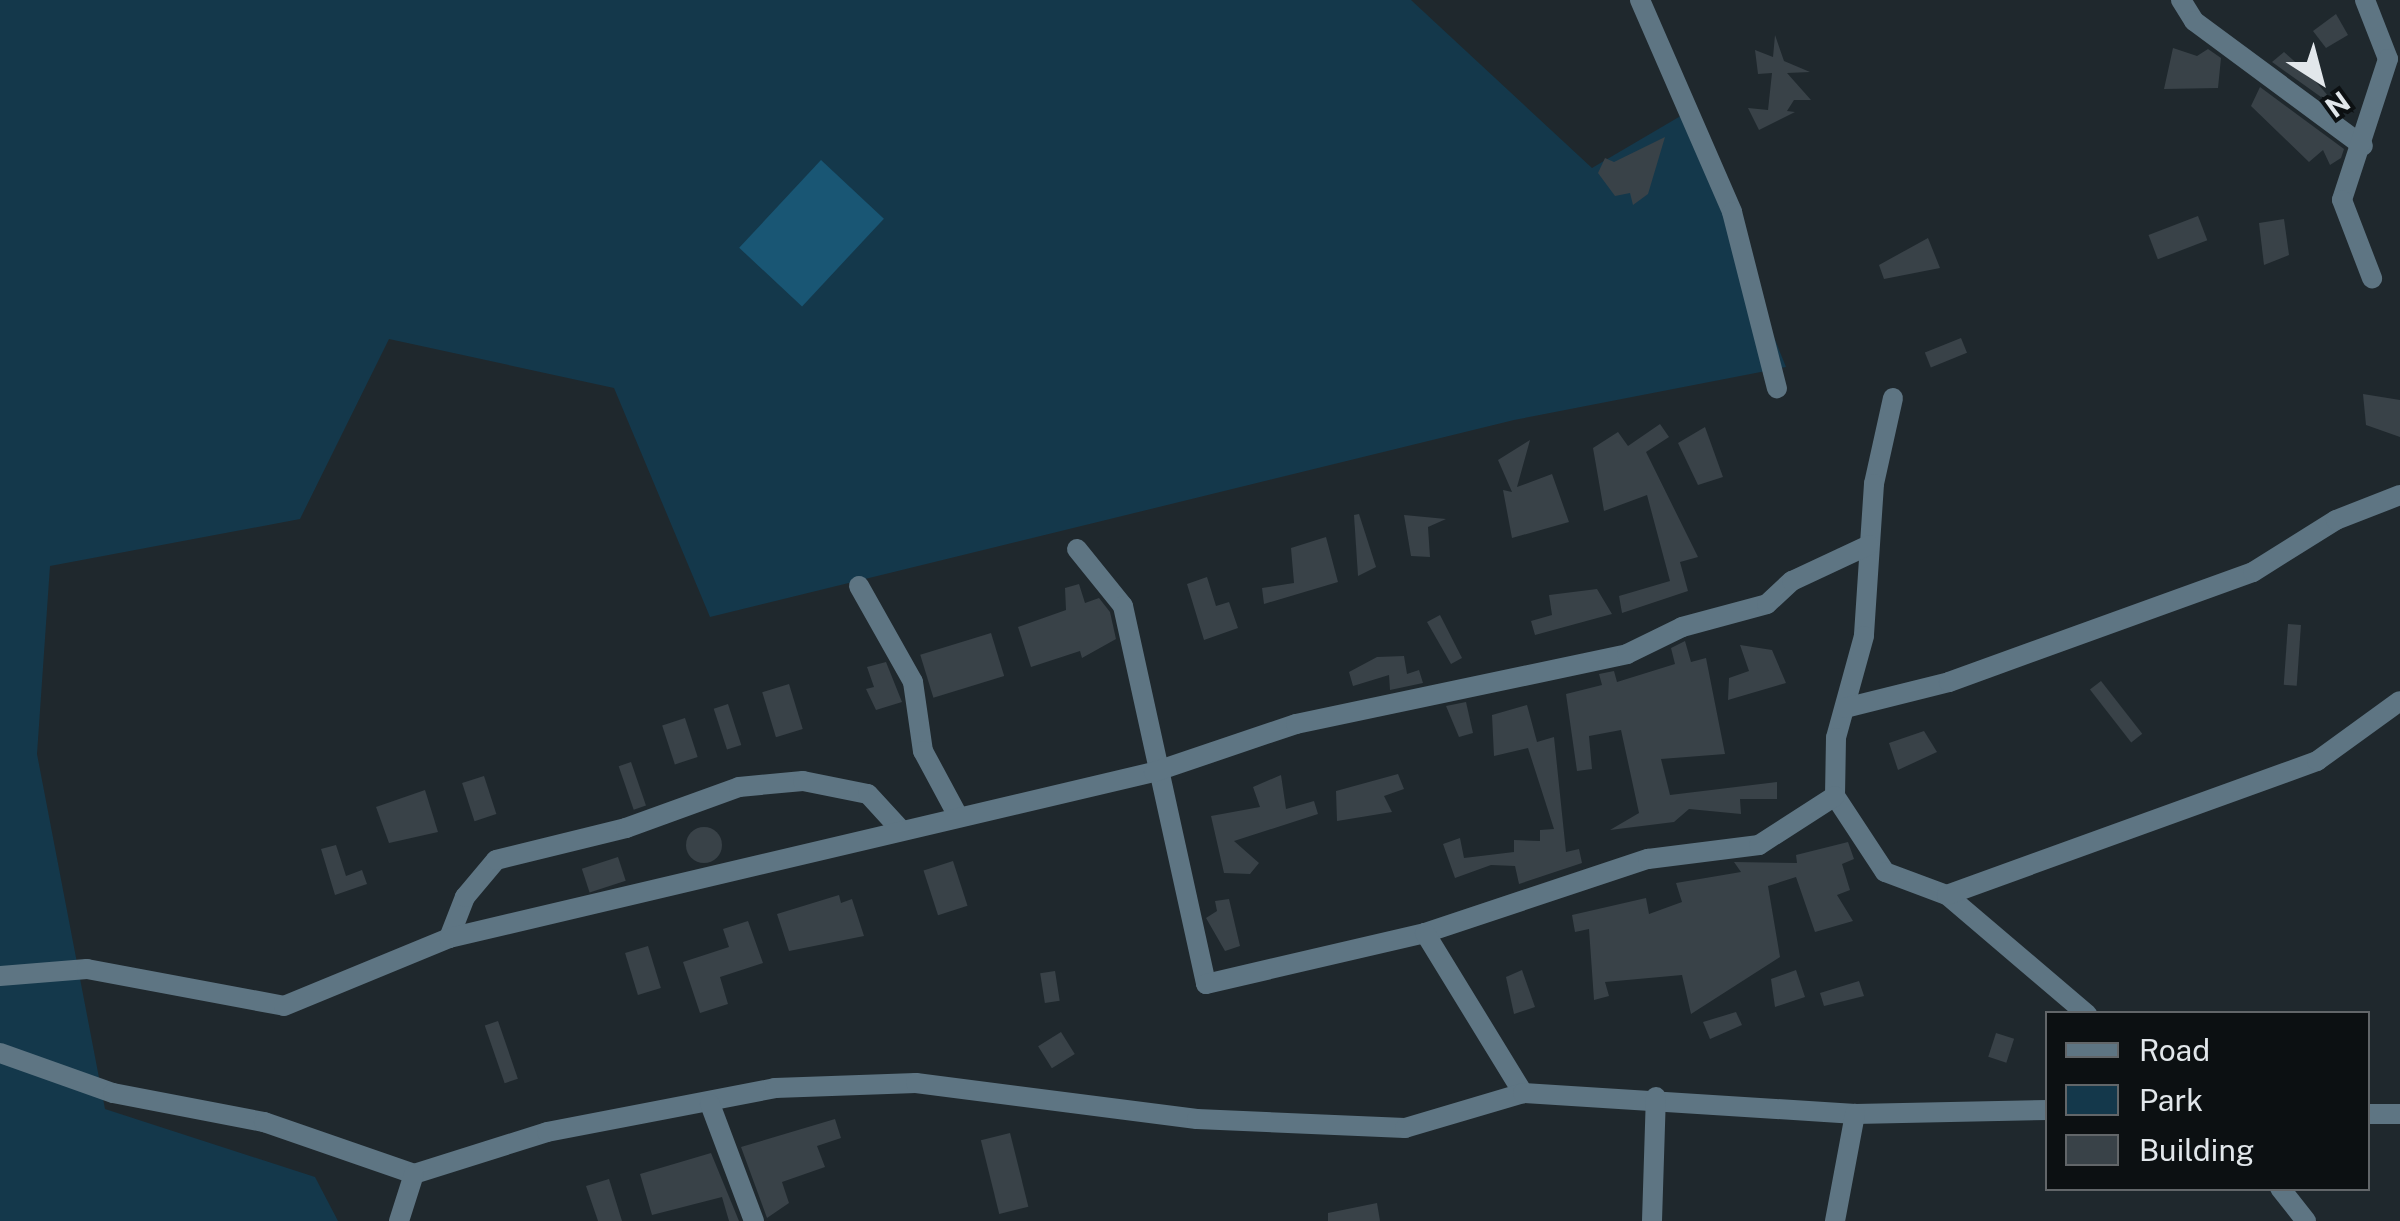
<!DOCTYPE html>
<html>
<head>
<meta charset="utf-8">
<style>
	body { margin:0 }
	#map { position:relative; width:2400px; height:1221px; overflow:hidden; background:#1f282d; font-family:"Public Sans",sans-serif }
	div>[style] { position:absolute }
	.green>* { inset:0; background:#14384b }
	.water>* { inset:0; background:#195674; transform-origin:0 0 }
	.building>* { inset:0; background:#394248; transform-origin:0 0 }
	.round { border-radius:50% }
	.street>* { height:20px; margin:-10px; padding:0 10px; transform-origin:10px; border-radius:10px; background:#5e7583 }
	span { translate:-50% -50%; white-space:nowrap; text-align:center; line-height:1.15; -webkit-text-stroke:8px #0c1012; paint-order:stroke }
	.legend { position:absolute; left:2045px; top:1011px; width:325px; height:180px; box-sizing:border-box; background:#0c1012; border:2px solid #626669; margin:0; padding:12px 18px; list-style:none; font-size:30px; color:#e2e7eb }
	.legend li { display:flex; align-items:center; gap:20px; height:50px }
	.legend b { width:50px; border:2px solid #626669 }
	.north { position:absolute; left:2270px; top:30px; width:100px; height:100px; -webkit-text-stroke:8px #0c1012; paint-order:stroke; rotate:144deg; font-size:28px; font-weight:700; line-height:40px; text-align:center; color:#e2e7eb }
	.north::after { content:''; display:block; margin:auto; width:35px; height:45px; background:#e2e7eb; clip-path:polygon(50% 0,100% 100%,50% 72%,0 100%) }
</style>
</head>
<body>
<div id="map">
	<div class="green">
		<div style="clip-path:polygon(0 0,1411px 0,1592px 168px,1684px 114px,1786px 367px,1514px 420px,710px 617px,614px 388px,389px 339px,300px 519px,50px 566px,37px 754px,105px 1109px,315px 1177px,338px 1221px,0 1221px)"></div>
	</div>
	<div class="water">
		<div style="left:821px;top:160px;width:86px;height:120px;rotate:43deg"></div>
	</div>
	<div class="building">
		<div style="clip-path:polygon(2336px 14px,2348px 35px,2326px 48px,2313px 31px)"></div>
		<div style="clip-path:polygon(1775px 35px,1784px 61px,1810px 72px,1787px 73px,1811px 100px,1794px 100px,1787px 111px,1795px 112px,1759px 130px,1748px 108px,1768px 110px,1772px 73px,1758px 74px,1755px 50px,1773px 57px)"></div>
		<div style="clip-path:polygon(2173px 48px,2197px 56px,2208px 49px,2221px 58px,2218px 88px,2164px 89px)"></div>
		<div style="clip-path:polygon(2284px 52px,2311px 76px,2342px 112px,2272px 62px)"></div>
		<div style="clip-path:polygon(2260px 87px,2344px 149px,2341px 158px,2330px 165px,2323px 150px,2309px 162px,2251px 106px)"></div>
		<div style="clip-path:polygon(1665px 137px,1648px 194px,1633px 205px,1630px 193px,1615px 196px,1598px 173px,1605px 158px,1614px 162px)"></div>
		<div style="left:2198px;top:216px;width:26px;height:53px;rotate:69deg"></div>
		<div style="clip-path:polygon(2284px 219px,2289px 255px,2264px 265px,2259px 223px)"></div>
		<div style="clip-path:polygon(1928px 238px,1940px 268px,1884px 279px,1879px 265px)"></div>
		<div style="left:1961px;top:338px;width:16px;height:39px;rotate:68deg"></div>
		<div style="clip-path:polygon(2363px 394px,2400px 400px,2400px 437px,2366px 425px)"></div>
		<div style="clip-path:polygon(1660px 424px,1669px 437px,1646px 452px,1698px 557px,1680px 562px,1688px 591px,1622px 613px,1619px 596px,1670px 581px,1647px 495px,1604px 511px,1593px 448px,1618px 432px,1628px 446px)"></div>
		<div style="clip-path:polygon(1705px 427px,1723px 477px,1698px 485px,1678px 443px)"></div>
		<div style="clip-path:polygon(1530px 440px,1517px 487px,1552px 474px,1569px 522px,1512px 538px,1503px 490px,1512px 492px,1498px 460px)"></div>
		<div style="clip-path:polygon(1359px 514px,1376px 567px,1358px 576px,1354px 515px)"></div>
		<div style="clip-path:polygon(1404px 515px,1446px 519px,1428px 527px,1430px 557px,1411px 556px)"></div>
		<div style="clip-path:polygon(1326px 537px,1338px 582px,1264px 604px,1262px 588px,1294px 583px,1291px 548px)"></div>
		<div style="clip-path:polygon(1207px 577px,1216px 606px,1229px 602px,1238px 628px,1204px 640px,1187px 584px)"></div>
		<div style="clip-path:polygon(1079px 584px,1085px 603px,1099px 598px,1110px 612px,1116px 639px,1082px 658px,1080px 651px,1031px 667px,1018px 627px,1066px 610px,1065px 588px)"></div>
		<div style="clip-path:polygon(1597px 589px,1612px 614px,1535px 635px,1531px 621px,1552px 615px,1549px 595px)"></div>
		<div style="clip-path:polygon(1440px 615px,1462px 658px,1451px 664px,1427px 622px)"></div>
		<div style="left:2288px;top:624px;width:13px;height:61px;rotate:4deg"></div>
		<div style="left:991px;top:633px;width:45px;height:74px;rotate:73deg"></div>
		<div style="clip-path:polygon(1685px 641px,1691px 662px,1706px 658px,1725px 754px,1661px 759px,1670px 795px,1777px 782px,1777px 799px,1740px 799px,1741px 814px,1689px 809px,1674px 822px,1610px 830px,1639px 813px,1621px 730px,1589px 736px,1592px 769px,1577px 771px,1566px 694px,1602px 685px,1599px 674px,1614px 671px,1617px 682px,1675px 664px,1671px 648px)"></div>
		<div style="clip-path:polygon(1740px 645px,1772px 650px,1786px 683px,1728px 700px,1729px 678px,1749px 671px)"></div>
		<div style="clip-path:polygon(1404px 656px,1407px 674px,1419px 670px,1423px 683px,1390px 690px,1389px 675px,1353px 686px,1349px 672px,1377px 657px)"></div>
		<div style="clip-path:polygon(886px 662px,902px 702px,876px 710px,866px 689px,874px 687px,867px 667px)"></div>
		<div style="left:2101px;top:681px;width:67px;height:14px;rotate:52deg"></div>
		<div style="left:789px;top:684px;width:47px;height:28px;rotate:73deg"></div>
		<div style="clip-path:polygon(1466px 702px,1473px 733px,1459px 737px,1446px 706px)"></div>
		<div style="left:728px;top:704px;width:43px;height:15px;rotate:72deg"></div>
		<div style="clip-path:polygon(1527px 705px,1537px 742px,1554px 737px,1566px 852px,1579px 849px,1582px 863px,1519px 884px,1515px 866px,1491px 865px,1455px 878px,1443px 844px,1460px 838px,1464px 858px,1514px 852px,1514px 840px,1540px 841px,1540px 830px,1554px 829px,1528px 748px,1494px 756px,1492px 715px)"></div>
		<div style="left:685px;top:718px;width:41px;height:24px;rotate:72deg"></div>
		<div style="clip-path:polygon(1924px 731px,1937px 752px,1898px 770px,1889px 743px)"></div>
		<div style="left:631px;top:762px;width:46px;height:13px;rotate:71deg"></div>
		<div style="clip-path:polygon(1398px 774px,1404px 789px,1384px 796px,1392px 812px,1337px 821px,1336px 791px)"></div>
		<div style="clip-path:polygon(1281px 775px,1286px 809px,1314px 801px,1318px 814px,1234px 841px,1259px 863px,1250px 874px,1224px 873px,1211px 816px,1260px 807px,1253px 787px)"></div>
		<div style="left:484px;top:776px;width:40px;height:23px;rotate:72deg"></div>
		<div style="clip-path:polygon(425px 790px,438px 832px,389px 843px,376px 807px)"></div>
		<div class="round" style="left:686px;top:827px;width:36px;height:36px"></div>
		<div style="clip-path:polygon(1848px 842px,1854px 859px,1842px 864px,1850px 890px,1837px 895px,1853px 921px,1815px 932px,1796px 877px,1768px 886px,1780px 957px,1691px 1014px,1682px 975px,1605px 982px,1609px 996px,1594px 1000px,1589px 929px,1575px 932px,1572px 915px,1646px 898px,1649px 914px,1682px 902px,1676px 883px,1741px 872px,1734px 862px,1797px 863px,1796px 855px)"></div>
		<div style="clip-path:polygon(336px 845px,346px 876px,362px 870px,367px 884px,335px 895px,321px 849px)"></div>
		<div style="left:618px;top:857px;width:25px;height:38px;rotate:72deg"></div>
		<div style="left:953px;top:861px;width:47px;height:31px;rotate:72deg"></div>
		<div style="clip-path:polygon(839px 895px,841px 903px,852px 899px,864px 936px,789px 951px,777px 914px)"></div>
		<div style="clip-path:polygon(1229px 899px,1240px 946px,1225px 951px,1206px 918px,1217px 911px,1215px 901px)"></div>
		<div style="clip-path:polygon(748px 921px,763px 963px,720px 977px,728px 1004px,700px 1013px,683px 962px,729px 947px,723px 929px)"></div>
		<div style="left:648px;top:946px;width:44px;height:24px;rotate:73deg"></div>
		<div style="clip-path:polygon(1522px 970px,1535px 1007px,1514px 1014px,1506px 977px)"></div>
		<div style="clip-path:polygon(1796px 970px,1805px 997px,1775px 1007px,1771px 979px)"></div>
		<div style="left:1055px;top:971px;width:30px;height:15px;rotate:81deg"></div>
		<div style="clip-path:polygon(1859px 981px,1864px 996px,1824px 1006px,1820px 993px)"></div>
		<div style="clip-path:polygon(1736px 1012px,1742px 1025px,1710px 1039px,1703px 1022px)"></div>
		<div style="left:498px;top:1021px;width:61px;height:14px;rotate:71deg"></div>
		<div style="left:1061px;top:1032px;width:26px;height:27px;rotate:58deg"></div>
		<div style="left:1996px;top:1033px;width:19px;height:25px;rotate:18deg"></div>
		<div style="clip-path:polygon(835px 1119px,841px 1138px,817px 1146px,825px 1167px,782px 1182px,789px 1203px,767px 1218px,741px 1147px)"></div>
		<div style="left:1010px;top:1133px;width:76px;height:30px;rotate:76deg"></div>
		<div style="clip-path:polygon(711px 1153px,739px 1221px,729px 1221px,722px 1197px,652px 1215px,640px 1174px)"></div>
		<div style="clip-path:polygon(609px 1179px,622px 1221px,598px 1221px,586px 1186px)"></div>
		<div style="clip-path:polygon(1377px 1203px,1380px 1221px,1328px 1221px,1328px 1213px)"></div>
	</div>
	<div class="street">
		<div style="left:1640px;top:0;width:231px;rotate:66.5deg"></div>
		<div style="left:1732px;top:212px;width:182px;rotate:75.7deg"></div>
		<div style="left:2181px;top:0;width:25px;rotate:58deg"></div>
		<div style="left:2194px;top:21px;width:210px;rotate:36.5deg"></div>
		<div style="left:2365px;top:0;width:63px;rotate:68.7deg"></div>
		<div style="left:2388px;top:59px;width:148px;rotate:108.1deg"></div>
		<div style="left:2342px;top:200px;width:84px;rotate:69deg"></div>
		<div style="left:1893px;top:398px;width:88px;rotate:102.5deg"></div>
		<div style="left:1874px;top:484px;width:152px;rotate:93.8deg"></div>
		<div style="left:1864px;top:636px;width:106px;rotate:105.4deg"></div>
		<div style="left:1836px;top:738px;width:58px;rotate:91deg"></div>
		<div style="left:1835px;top:796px;width:91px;rotate:56.7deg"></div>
		<div style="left:1885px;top:872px;width:66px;rotate:20.4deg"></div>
		<div style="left:1947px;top:895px;width:184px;rotate:40.4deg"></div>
		<div style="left:1077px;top:549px;width:73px;rotate:51.1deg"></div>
		<div style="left:1123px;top:606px;width:387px;rotate:77.6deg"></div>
		<div style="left:1206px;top:984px;width:225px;rotate:-13.1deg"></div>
		<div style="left:1425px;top:933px;width:235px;rotate:-18.4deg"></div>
		<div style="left:1648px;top:859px;width:112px;rotate:-7.2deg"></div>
		<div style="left:1759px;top:845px;width:90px;rotate:-32.8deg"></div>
		<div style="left:859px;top:586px;width:110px;rotate:60.6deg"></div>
		<div style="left:913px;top:682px;width:70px;rotate:81.8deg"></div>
		<div style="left:923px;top:751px;width:74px;rotate:61.7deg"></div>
		<div style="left:1845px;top:708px;width:107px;rotate:-14deg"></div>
		<div style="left:1949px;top:682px;width:323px;rotate:-19.9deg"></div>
		<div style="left:2253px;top:572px;width:98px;rotate:-32.1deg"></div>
		<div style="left:2336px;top:520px;width:69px;rotate:-21.3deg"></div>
		<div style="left:1947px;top:895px;width:394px;rotate:-19.9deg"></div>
		<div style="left:2317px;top:761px;width:102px;rotate:-35.9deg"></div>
		<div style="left:1425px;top:933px;width:188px;rotate:58.5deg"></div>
		<div style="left:449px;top:938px;width:44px;rotate:-68.7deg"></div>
		<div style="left:465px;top:897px;width:48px;rotate:-50deg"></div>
		<div style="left:496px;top:860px;width:134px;rotate:-13.8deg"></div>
		<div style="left:626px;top:828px;width:120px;rotate:-19.9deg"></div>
		<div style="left:739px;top:787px;width:64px;rotate:-5.4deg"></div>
		<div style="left:803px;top:781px;width:66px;rotate:11.3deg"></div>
		<div style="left:868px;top:794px;width:49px;rotate:47.5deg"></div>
		<div style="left:0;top:976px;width:87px;rotate:-4.6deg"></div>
		<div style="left:87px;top:969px;width:200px;rotate:10.6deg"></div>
		<div style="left:284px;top:1006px;width:178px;rotate:-22.4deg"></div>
		<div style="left:449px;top:938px;width:724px;rotate:-13.25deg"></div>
		<div style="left:1154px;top:772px;width:150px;rotate:-18.7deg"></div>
		<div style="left:1296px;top:724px;width:338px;rotate:-11.9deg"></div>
		<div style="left:1627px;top:654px;width:61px;rotate:-26.1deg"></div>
		<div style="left:1682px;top:627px;width:88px;rotate:-15.1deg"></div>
		<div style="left:1767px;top:604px;width:34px;rotate:-43deg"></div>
		<div style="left:1792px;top:581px;width:85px;rotate:-25.1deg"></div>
		<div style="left:0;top:1053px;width:120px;rotate:19.5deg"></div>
		<div style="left:113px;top:1093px;width:154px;rotate:10.9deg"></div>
		<div style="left:264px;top:1122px;width:159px;rotate:19.1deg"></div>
		<div style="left:414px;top:1174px;width:139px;rotate:-17.5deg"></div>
		<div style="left:547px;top:1132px;width:232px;rotate:-10.9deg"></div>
		<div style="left:775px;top:1088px;width:141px;rotate:-2deg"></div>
		<div style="left:916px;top:1083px;width:283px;rotate:7.3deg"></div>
		<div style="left:1197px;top:1119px;width:208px;rotate:2.5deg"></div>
		<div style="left:1405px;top:1128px;width:123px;rotate:-16.5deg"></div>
		<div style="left:1523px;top:1093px;width:333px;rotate:3.6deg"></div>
		<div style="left:1855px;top:1114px;width:193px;rotate:-1.2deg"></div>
		<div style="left:710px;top:1104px;width:125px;rotate:69.4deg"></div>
		<div style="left:2368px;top:1114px;width:32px"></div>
		<div style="left:2280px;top:1188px;width:42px;rotate:51.8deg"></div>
		<div style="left:399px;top:1221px;width:49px;rotate:-72.3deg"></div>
		<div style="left:1652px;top:1221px;width:124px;rotate:-88.2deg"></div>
		<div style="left:1835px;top:1221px;width:109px;rotate:-79.4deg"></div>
	</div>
	<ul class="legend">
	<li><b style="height:12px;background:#5e7583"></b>Road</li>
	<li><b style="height:28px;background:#14384b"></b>Park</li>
	<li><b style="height:28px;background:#394248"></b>Building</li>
	</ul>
	<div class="north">N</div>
</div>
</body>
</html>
